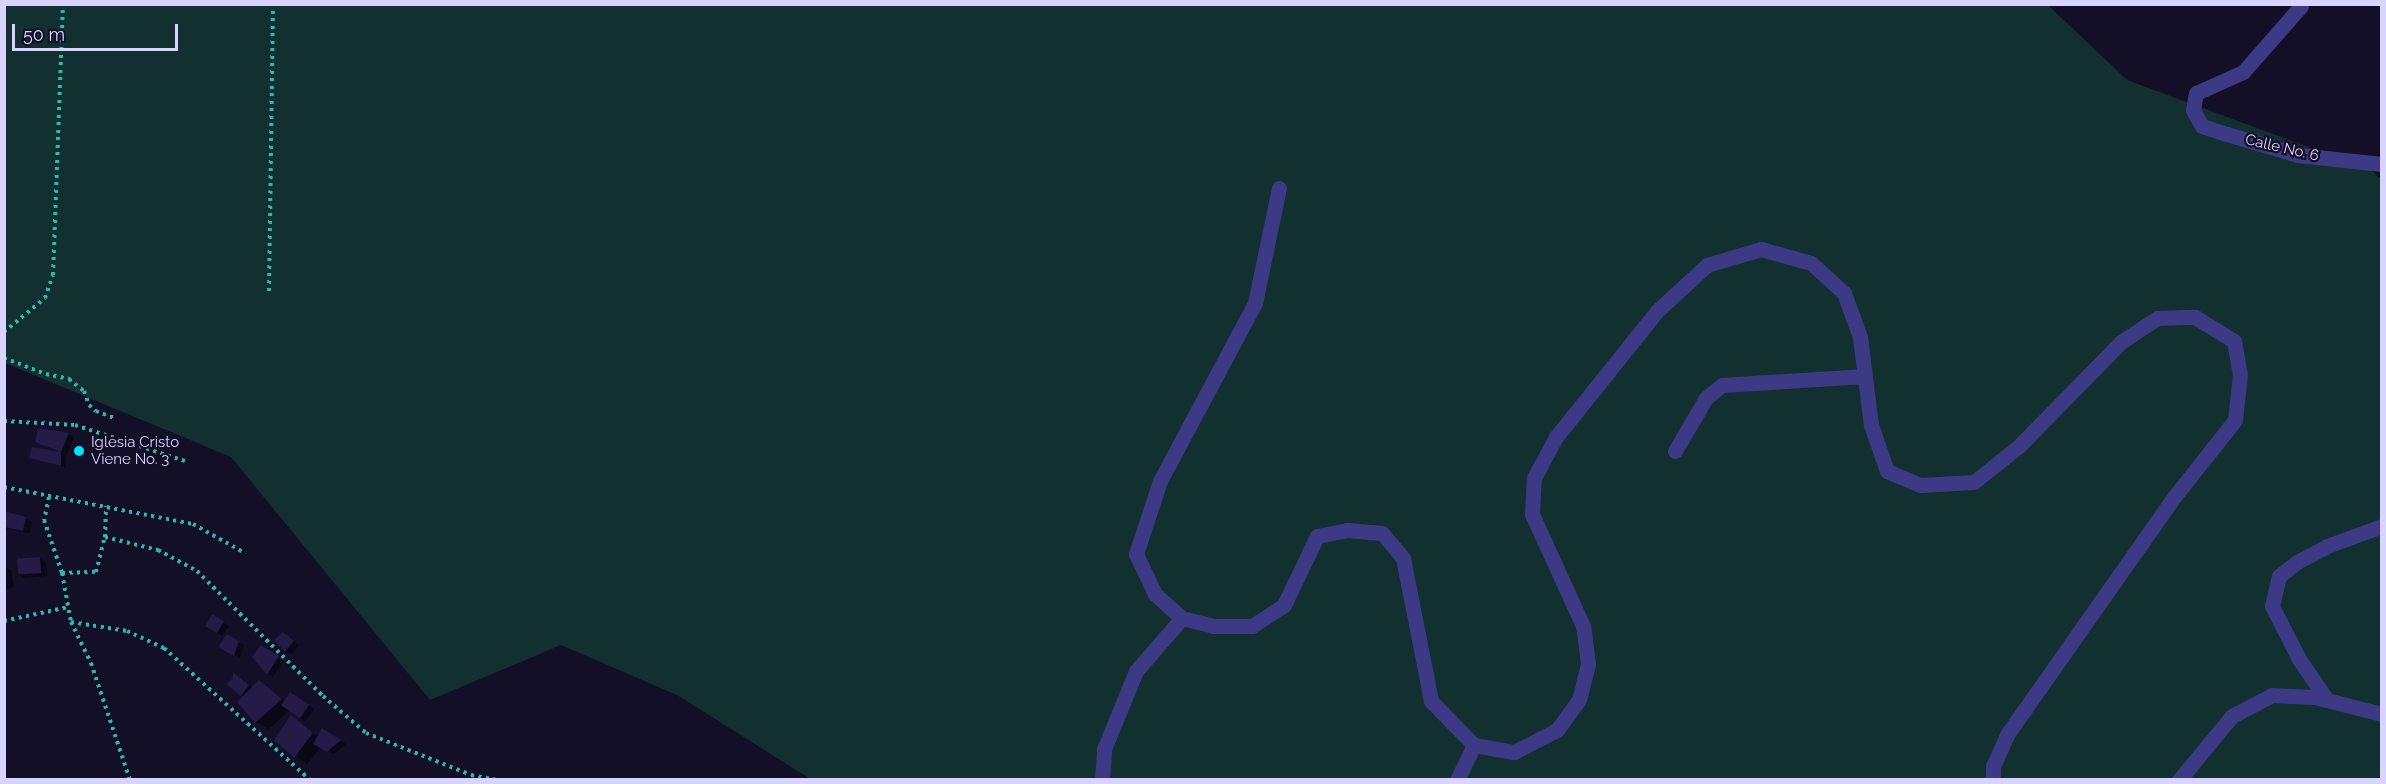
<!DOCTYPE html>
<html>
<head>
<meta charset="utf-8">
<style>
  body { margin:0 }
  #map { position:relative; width:2386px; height:784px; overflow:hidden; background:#130f26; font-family:Raleway,sans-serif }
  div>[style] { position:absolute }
  .green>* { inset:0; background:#12302f }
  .shadow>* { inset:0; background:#0007 }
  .building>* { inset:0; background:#241b47; transform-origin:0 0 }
  .path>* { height:4px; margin-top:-2px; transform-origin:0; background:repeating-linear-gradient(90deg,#2fb8b0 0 3px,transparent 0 7.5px) }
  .minor>* { height:15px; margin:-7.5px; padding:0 7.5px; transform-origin:7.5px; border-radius:7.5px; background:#3d3a85 }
  .dots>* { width:16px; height:16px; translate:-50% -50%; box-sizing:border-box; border:3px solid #130f26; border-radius:50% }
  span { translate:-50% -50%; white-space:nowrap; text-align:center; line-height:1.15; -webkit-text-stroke:4.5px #130f26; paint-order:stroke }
  .street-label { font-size:15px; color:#d9d4ff }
  .poi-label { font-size:15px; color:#d9d4ff }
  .left { translate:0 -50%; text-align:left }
  .frame { position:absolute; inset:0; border:6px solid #d9d4ff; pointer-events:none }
  .scale { position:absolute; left:12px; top:24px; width:166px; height:27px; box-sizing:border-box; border:3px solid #d9d4ff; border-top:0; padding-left:8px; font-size:18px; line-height:21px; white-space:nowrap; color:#d9d4ff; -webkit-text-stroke:4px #130f26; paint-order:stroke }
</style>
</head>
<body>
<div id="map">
  <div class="green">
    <div style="clip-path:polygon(4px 5px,2048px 5px,2127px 80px,2371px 170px,2381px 179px,2381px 779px,812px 780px,677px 695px,561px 645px,430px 700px,231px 457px,5px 363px)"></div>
  </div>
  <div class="shadow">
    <div style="clip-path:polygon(68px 434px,74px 438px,66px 456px,66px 468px,31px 457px,60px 453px)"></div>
    <div style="clip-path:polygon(4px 512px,32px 522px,29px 533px,4px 528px)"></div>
    <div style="clip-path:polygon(40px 558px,46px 562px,47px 576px,24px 578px,18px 574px)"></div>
    <div style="clip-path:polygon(4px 567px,11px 570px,14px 587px,4px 590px)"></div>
    <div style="clip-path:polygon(213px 616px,229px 626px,222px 636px,216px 632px)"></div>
    <div style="clip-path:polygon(227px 636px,244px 645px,240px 658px,220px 646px)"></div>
    <div style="clip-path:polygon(289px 637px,299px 645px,292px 654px,286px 651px)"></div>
    <div style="clip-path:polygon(261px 647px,284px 661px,273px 677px,268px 674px)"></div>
    <div style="clip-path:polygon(239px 677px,253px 688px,259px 682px,286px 701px,297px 697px,314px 709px,305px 722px,290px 710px,269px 729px,256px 722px,245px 697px,228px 684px)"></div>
    <div style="clip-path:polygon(291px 717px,319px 737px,323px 730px,346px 744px,334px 754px,321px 747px,307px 764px,295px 756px)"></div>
  </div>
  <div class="building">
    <div style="clip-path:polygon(38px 428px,69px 433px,61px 452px,61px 466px,29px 458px,32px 447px,61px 452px,35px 442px)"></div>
    <div style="clip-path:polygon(4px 511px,26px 517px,23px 531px,4px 527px)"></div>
    <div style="left:40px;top:557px;width:16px;height:23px;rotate:86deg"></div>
    <div style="left:212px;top:614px;width:14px;height:14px;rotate:30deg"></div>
    <div style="clip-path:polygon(283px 632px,294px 641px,285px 652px,274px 640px)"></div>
    <div style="clip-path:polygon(227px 634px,239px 641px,234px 656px,218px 647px)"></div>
    <div style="clip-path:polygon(261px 645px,279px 656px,267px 675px,252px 657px)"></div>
    <div style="clip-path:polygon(233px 672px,249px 685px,241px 696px,226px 684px,233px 678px)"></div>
    <div style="clip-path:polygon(259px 680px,282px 699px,255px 723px,237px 702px)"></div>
    <div style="left:290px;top:692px;width:23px;height:16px;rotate:34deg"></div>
    <div style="clip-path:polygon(291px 715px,313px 733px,294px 758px,274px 740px)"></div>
    <div style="clip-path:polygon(322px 728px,341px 740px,327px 752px,313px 744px)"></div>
  </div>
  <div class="path">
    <div style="left:269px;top:291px;width:287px;rotate:-89.2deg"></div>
    <div style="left:4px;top:332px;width:53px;rotate:-39.7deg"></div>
    <div style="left:45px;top:298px;width:24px;rotate:-71deg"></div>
    <div style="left:53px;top:275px;width:271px;rotate:-87.9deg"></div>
    <div style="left:4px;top:358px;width:45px;rotate:20.9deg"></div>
    <div style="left:46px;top:374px;width:24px;rotate:12deg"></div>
    <div style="left:69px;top:379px;width:19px;rotate:39deg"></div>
    <div style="left:84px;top:391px;width:15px;rotate:70deg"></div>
    <div style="left:89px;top:405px;width:9px;rotate:41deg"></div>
    <div style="left:96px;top:411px;width:19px;rotate:21deg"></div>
    <div style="left:4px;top:421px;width:71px;rotate:3.2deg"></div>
    <div style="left:75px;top:425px;width:116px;rotate:18.1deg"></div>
    <div style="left:4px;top:487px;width:193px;rotate:11.1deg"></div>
    <div style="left:193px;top:524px;width:60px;rotate:29.1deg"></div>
    <div style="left:49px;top:497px;width:24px;rotate:102deg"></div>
    <div style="left:44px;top:520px;width:56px;rotate:71.2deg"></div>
    <div style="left:62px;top:573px;width:50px;rotate:79.6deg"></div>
    <div style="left:71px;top:622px;width:46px;rotate:64deg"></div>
    <div style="left:91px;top:663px;width:123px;rotate:71.6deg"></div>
    <div style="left:105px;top:537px;width:55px;rotate:13.8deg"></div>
    <div style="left:158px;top:550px;width:44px;rotate:28.3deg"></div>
    <div style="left:197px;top:571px;width:177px;rotate:44.8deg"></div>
    <div style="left:323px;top:696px;width:57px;rotate:40.7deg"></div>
    <div style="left:366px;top:733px;width:113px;rotate:21.8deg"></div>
    <div style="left:471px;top:775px;width:25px;rotate:11deg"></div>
    <div style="left:62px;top:573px;width:34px;rotate:-2deg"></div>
    <div style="left:96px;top:572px;width:36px;rotate:-76deg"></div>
    <div style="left:105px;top:537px;width:31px;rotate:-88deg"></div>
    <div style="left:4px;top:621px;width:66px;rotate:-12.2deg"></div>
    <div style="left:71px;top:622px;width:57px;rotate:9.1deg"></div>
    <div style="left:127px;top:631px;width:41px;rotate:24.7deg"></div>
    <div style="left:164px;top:648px;width:197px;rotate:42.1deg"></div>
  </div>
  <div class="minor">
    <div style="left:2301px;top:6px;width:88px;rotate:131.3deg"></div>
    <div style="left:2243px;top:72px;width:51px;rotate:155.9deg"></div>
    <div style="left:2196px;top:93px;width:17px;rotate:100deg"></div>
    <div style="left:2193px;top:110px;width:18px;rotate:61deg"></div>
    <div style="left:2202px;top:126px;width:26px;rotate:18deg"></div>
    <div style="left:2227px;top:134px;width:74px;rotate:16.5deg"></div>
    <div style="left:2298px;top:155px;width:84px;rotate:6.1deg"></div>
    <div style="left:1279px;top:188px;width:117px;rotate:101.8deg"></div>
    <div style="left:1255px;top:303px;width:202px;rotate:118.1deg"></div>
    <div style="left:1160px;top:481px;width:77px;rotate:108.2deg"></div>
    <div style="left:1136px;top:554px;width:44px;rotate:64.6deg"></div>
    <div style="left:1155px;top:594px;width:36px;rotate:42deg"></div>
    <div style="left:1182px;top:618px;width:32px;rotate:14deg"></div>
    <div style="left:1213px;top:626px;width:39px"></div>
    <div style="left:1252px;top:626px;width:38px;rotate:-33deg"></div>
    <div style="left:1284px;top:605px;width:76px;rotate:-64.4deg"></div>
    <div style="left:1317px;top:536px;width:31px;rotate:-11deg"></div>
    <div style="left:1347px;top:530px;width:35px;rotate:5deg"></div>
    <div style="left:1382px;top:533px;width:33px;rotate:50deg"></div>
    <div style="left:1403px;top:558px;width:146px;rotate:78.9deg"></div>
    <div style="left:1431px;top:701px;width:62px;rotate:45.7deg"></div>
    <div style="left:1474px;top:745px;width:41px;rotate:9.9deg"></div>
    <div style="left:1514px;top:752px;width:48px;rotate:-27.1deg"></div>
    <div style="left:1557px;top:730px;width:37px;rotate:-54deg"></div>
    <div style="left:1579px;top:700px;width:37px;rotate:-76deg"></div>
    <div style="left:1588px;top:664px;width:38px;rotate:-97deg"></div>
    <div style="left:1583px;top:626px;width:123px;rotate:-114.5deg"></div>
    <div style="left:1532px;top:514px;width:36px;rotate:-87deg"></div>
    <div style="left:1534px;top:478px;width:47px;rotate:-61.8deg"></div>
    <div style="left:1556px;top:437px;width:161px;rotate:-51.3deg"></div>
    <div style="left:1657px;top:311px;width:68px;rotate:-42.6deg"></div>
    <div style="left:1707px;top:265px;width:56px;rotate:-16.5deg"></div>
    <div style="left:1761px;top:249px;width:52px;rotate:15.6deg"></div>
    <div style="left:1811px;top:263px;width:45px;rotate:42.3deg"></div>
    <div style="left:1844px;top:293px;width:47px;rotate:70deg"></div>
    <div style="left:1860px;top:337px;width:89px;rotate:82.9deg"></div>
    <div style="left:1871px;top:425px;width:49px;rotate:70.8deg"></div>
    <div style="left:1887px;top:471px;width:36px;rotate:23deg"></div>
    <div style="left:1920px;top:485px;width:54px;rotate:-3.2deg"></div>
    <div style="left:1974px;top:482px;width:58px;rotate:-38.7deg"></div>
    <div style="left:2019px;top:446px;width:146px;rotate:-45.6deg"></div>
    <div style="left:2121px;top:342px;width:43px;rotate:-33.7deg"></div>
    <div style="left:2157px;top:318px;width:38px;rotate:-2deg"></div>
    <div style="left:2195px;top:317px;width:46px;rotate:31.6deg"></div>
    <div style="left:2234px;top:341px;width:34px;rotate:80deg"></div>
    <div style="left:2240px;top:374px;width:46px;rotate:96.2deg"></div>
    <div style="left:2235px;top:420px;width:98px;rotate:128.4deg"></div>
    <div style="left:2174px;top:497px;width:291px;rotate:125.1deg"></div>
    <div style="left:2007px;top:735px;width:34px;rotate:114deg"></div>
    <div style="left:1993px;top:766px;width:14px;rotate:90deg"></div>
    <div style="left:1675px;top:451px;width:61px;rotate:-59.7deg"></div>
    <div style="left:1706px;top:398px;width:21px;rotate:-39deg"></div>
    <div style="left:1722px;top:385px;width:143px;rotate:-3.6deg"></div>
    <div style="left:2327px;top:700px;width:50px;rotate:-124.3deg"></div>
    <div style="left:2299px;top:659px;width:59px;rotate:-117deg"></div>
    <div style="left:2272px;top:606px;width:31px;rotate:-77deg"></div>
    <div style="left:2279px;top:576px;width:23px;rotate:-38deg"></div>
    <div style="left:2297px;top:562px;width:34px;rotate:-28deg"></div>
    <div style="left:2327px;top:546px;width:59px;rotate:-20deg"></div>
    <div style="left:1102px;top:780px;width:31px;rotate:-86deg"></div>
    <div style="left:1104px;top:749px;width:84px;rotate:-67.7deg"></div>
    <div style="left:1136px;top:671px;width:70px;rotate:-49deg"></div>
    <div style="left:1457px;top:780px;width:39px;rotate:-64deg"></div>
    <div style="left:2179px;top:780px;width:83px;rotate:-50.4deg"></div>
    <div style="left:2232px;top:716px;width:45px;rotate:-27.7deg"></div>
    <div style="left:2272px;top:695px;width:43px;rotate:2.7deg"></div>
    <div style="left:2315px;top:697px;width:69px;rotate:14.2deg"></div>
  </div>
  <div class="dots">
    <div style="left:79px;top:451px;background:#00e5ff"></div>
  </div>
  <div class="street-label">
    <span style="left:2282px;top:148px;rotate:13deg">Calle No. 6</span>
  </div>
  <div class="poi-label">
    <span class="left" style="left:91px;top:451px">Iglesia Cristo<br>Viene No. 3</span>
  </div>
  <div class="frame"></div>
  <div class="scale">50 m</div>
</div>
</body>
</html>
